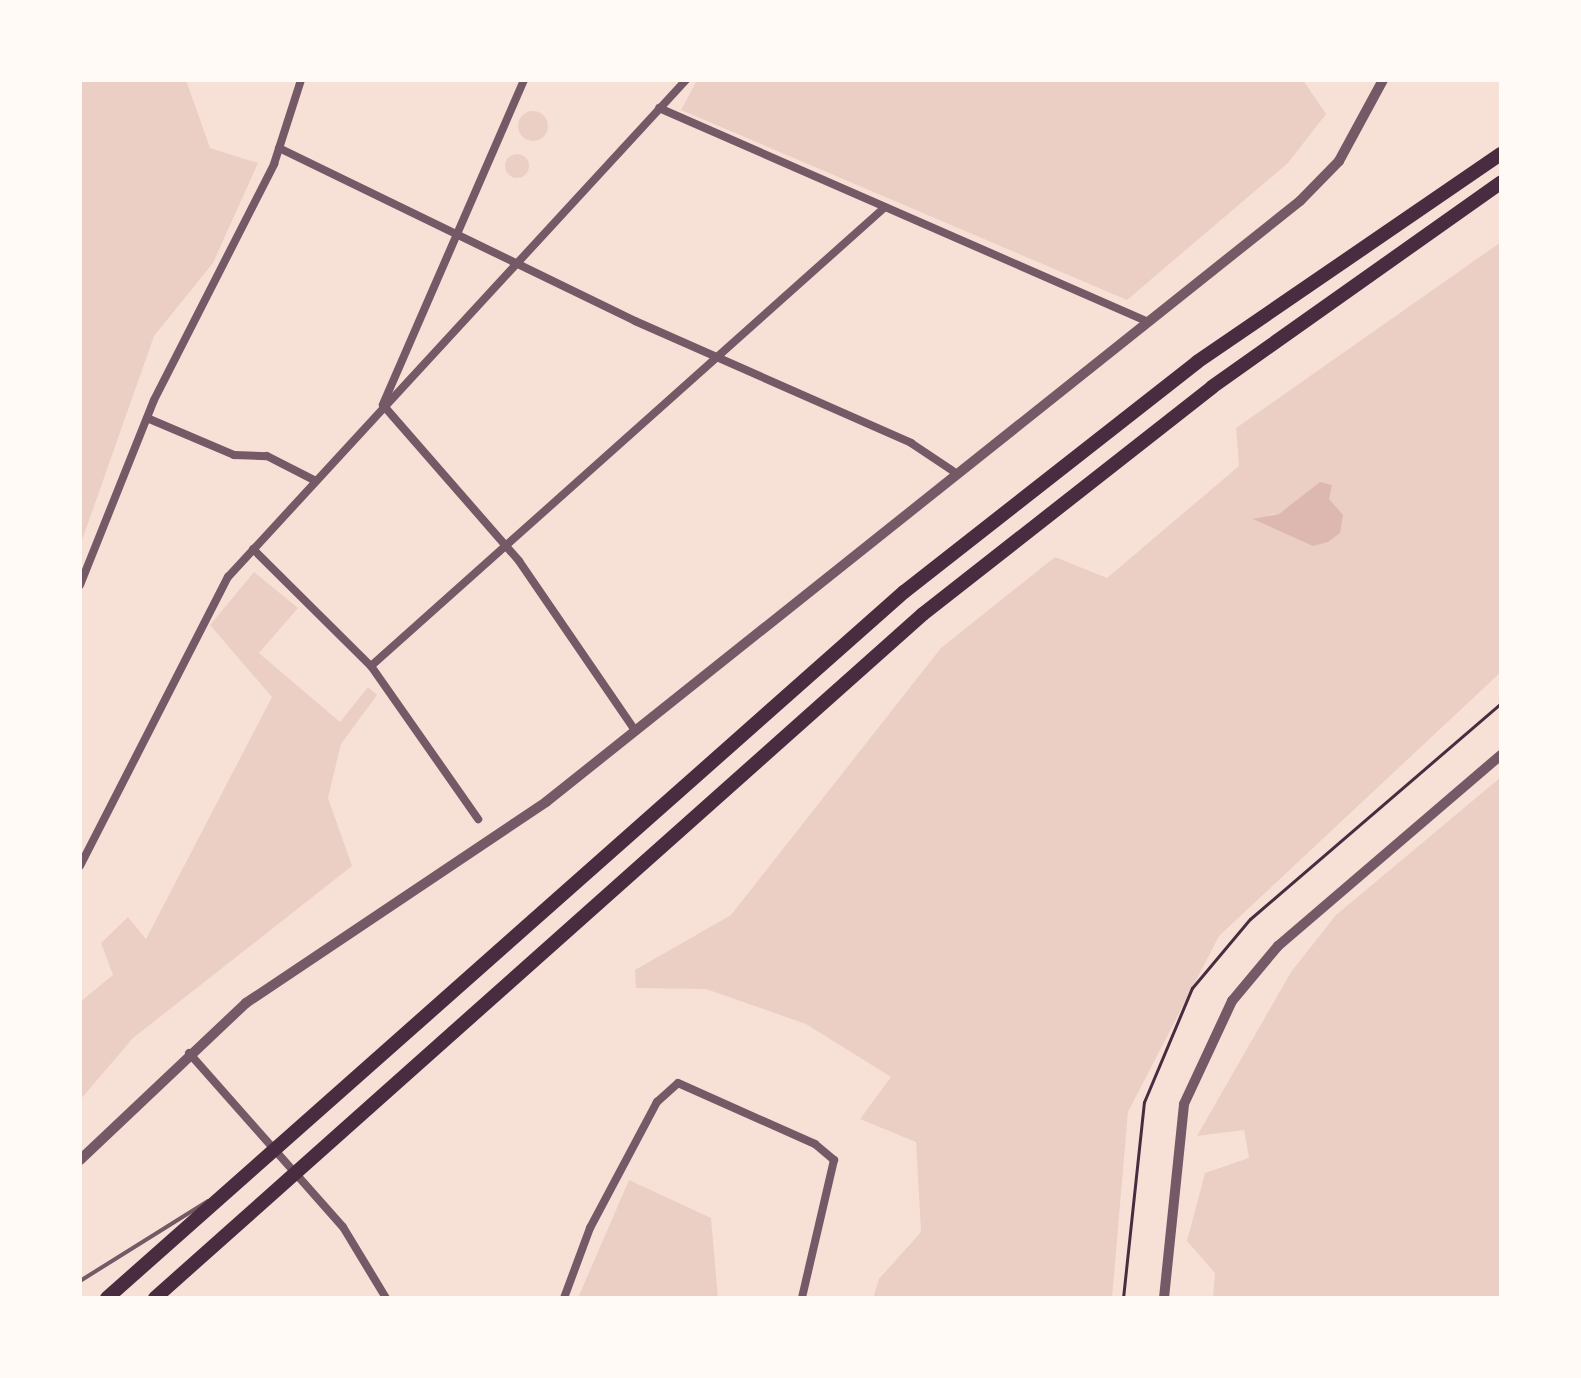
<!DOCTYPE html>
<html>
<head>
<meta charset="utf-8">
<style>
  body { margin:0 }
  #map { position:relative; width:1581px; height:1378px; overflow:hidden; background:#f7e1d7; font-family:Karla,sans-serif }
  div>[style] { position:absolute }
  .green>* { inset:0; background:#ebcfc5 }
  .round { border-radius:50% }
  .water>* { inset:0; background:#dcb8b0 }
  .path>* { height:3px; margin:-1.5px; padding:0 1.5px; transform-origin:1.5px; border-radius:1.5px; background:#4a2c40 }
  .service>* { height:4px; margin:-2px; padding:0 2px; transform-origin:2px; border-radius:2px; background:#755966 }
  .minor>* { height:8px; margin:-4px; padding:0 4px; transform-origin:4px; border-radius:4px; background:#755966 }
  .tertiary>* { height:10px; margin:-5px; padding:0 5px; transform-origin:5px; border-radius:5px; background:#755966 }
  .trunk>* { height:14px; margin:-7px; padding:0 7px; transform-origin:7px; border-radius:7px; background:#4a2c40 }
  span { translate:-50% -50%; white-space:nowrap; text-align:center; line-height:1.15; -webkit-text-stroke:7px #fffaf5; paint-order:stroke }
  .frame { position:absolute; inset:0; border:82px solid #fffaf5; pointer-events:none }
</style>
</head>
<body>
<div id="map">
  <div class="green">
    <div style="clip-path:polygon(80px 80px,186px 80px,210px 148px,258px 163px,213px 263px,154px 336px,80px 546px)"></div>
    <div style="clip-path:polygon(697px 80px,1303px 80px,1326px 114px,1288px 163px,1127px 300px,681px 110px)"></div>
    <div class="round" style="left:518px;top:111px;width:30px;height:30px"></div>
    <div class="round" style="left:505px;top:154px;width:24px;height:24px"></div>
    <div style="clip-path:polygon(evenodd,1501px 242px,1501px 672px,1219px 936px,1128px 1112px,1112px 1298px,873px 1298px,879px 1279px,921px 1232px,916px 1142px,860px 1119px,891px 1077px,806px 1024px,706px 989px,636px 988px,635px 970px,731px 915px,941px 648px,1055px 557px,1107px 578px,1239px 466px,1236px 428px,1501px 242px,1313px 493px,1287px 533px,1268px 515px,1279px 514px,1313px 493px)"></div>
    <div style="clip-path:polygon(254px 572px,298px 608px,259px 653px,340px 722px,368px 687px,377px 695px,341px 744px,328px 798px,352px 866px,133px 1038px,80px 1100px,80px 1002px,113px 975px,101px 943px,128px 917px,146px 939px,272px 697px,210px 625px)"></div>
    <div style="clip-path:polygon(1501px 777px,1501px 1298px,1213px 1298px,1215px 1273px,1187px 1241px,1205px 1173px,1249px 1158px,1244px 1130px,1197px 1136px,1291px 972px,1336px 915px)"></div>
    <div style="clip-path:polygon(629px 1180px,711px 1218px,718px 1298px,578px 1298px)"></div>
  </div>
  <div class="water">
    <div style="clip-path:polygon(1320px 482px,1332px 485px,1329px 499px,1343px 515px,1340px 533px,1328px 542px,1313px 546px,1253px 519px,1279px 514px)"></div>
  </div>
  <div class="path">
    <div style="left:1123px;top:1298px;width:197px;rotate:-83.9deg"></div>
    <div style="left:1144px;top:1102px;width:124px;rotate:-67.2deg"></div>
    <div style="left:1192px;top:988px;width:90px;rotate:-50deg"></div>
    <div style="left:1250px;top:919px;width:331px;rotate:-40.7deg"></div>
  </div>
  <div class="service">
    <div style="left:80px;top:1281px;width:151px;rotate:-32deg"></div>
  </div>
  <div class="minor">
    <div style="left:524px;top:80px;width:354px;rotate:113.5deg"></div>
    <div style="left:383px;top:405px;width:207px;rotate:48.9deg"></div>
    <div style="left:519px;top:561px;width:204px;rotate:55.6deg"></div>
    <div style="left:659px;top:108px;width:532px;rotate:23.62deg"></div>
    <div style="left:279px;top:148px;width:396px;rotate:25.9deg"></div>
    <div style="left:635px;top:321px;width:302px;rotate:23.8deg"></div>
    <div style="left:911px;top:443px;width:50px;rotate:33.7deg"></div>
    <div style="left:147px;top:418px;width:95px;rotate:23deg"></div>
    <div style="left:234px;top:455px;width:33px;rotate:2deg"></div>
    <div style="left:267px;top:456px;width:53px;rotate:27.1deg"></div>
    <div style="left:253px;top:549px;width:166px;rotate:44.8deg"></div>
    <div style="left:371px;top:666px;width:187px;rotate:55deg"></div>
    <div style="left:80px;top:585px;width:199px;rotate:-68.2deg"></div>
    <div style="left:154px;top:400px;width:265px;rotate:-63deg"></div>
    <div style="left:274px;top:164px;width:88px;rotate:-72.2deg"></div>
    <div style="left:371px;top:666px;width:689px;rotate:-41.76deg"></div>
    <div style="left:80px;top:866px;width:325px;rotate:-62.9deg"></div>
    <div style="left:228px;top:577px;width:676px;rotate:-47.34deg"></div>
    <div style="left:189px;top:1053px;width:232px;rotate:48.5deg"></div>
    <div style="left:343px;top:1227px;width:83px;rotate:58.8deg"></div>
    <div style="left:564px;top:1298px;width:75px;rotate:-69.6deg"></div>
    <div style="left:590px;top:1228px;width:143px;rotate:-62deg"></div>
    <div style="left:657px;top:1102px;width:28px;rotate:-42deg"></div>
    <div style="left:678px;top:1083px;width:150px;rotate:24deg"></div>
    <div style="left:815px;top:1144px;width:25px;rotate:40deg"></div>
    <div style="left:834px;top:1160px;width:142px;rotate:103.1deg"></div>
  </div>
  <div class="tertiary">
    <div style="left:80px;top:1160px;width:228px;rotate:-43.4deg"></div>
    <div style="left:246px;top:1003px;width:361px;rotate:-33.8deg"></div>
    <div style="left:546px;top:802px;width:964px;rotate:-38.56deg"></div>
    <div style="left:1300px;top:201px;width:56px;rotate:-45.7deg"></div>
    <div style="left:1339px;top:161px;width:92px;rotate:-61.5deg"></div>
    <div style="left:1164px;top:1298px;width:195px;rotate:-84.1deg"></div>
    <div style="left:1184px;top:1104px;width:114px;rotate:-65deg"></div>
    <div style="left:1232px;top:1001px;width:72px;rotate:-50.1deg"></div>
    <div style="left:1278px;top:946px;width:294px;rotate:-40.6deg"></div>
  </div>
  <div class="trunk">
    <div style="left:107px;top:1298px;width:1065px;rotate:-41.54deg"></div>
    <div style="left:904px;top:592px;width:372px;rotate:-38.1deg"></div>
    <div style="left:1197px;top:362px;width:368px;rotate:-34.4deg"></div>
    <div style="left:155px;top:1298px;width:1028px;rotate:-41.69deg"></div>
    <div style="left:923px;top:614px;width:367px;rotate:-38.1deg"></div>
    <div style="left:1212px;top:387px;width:354px;rotate:-35.3deg"></div>
  </div>
  <div class="frame"></div>
</div>
</body>
</html>
